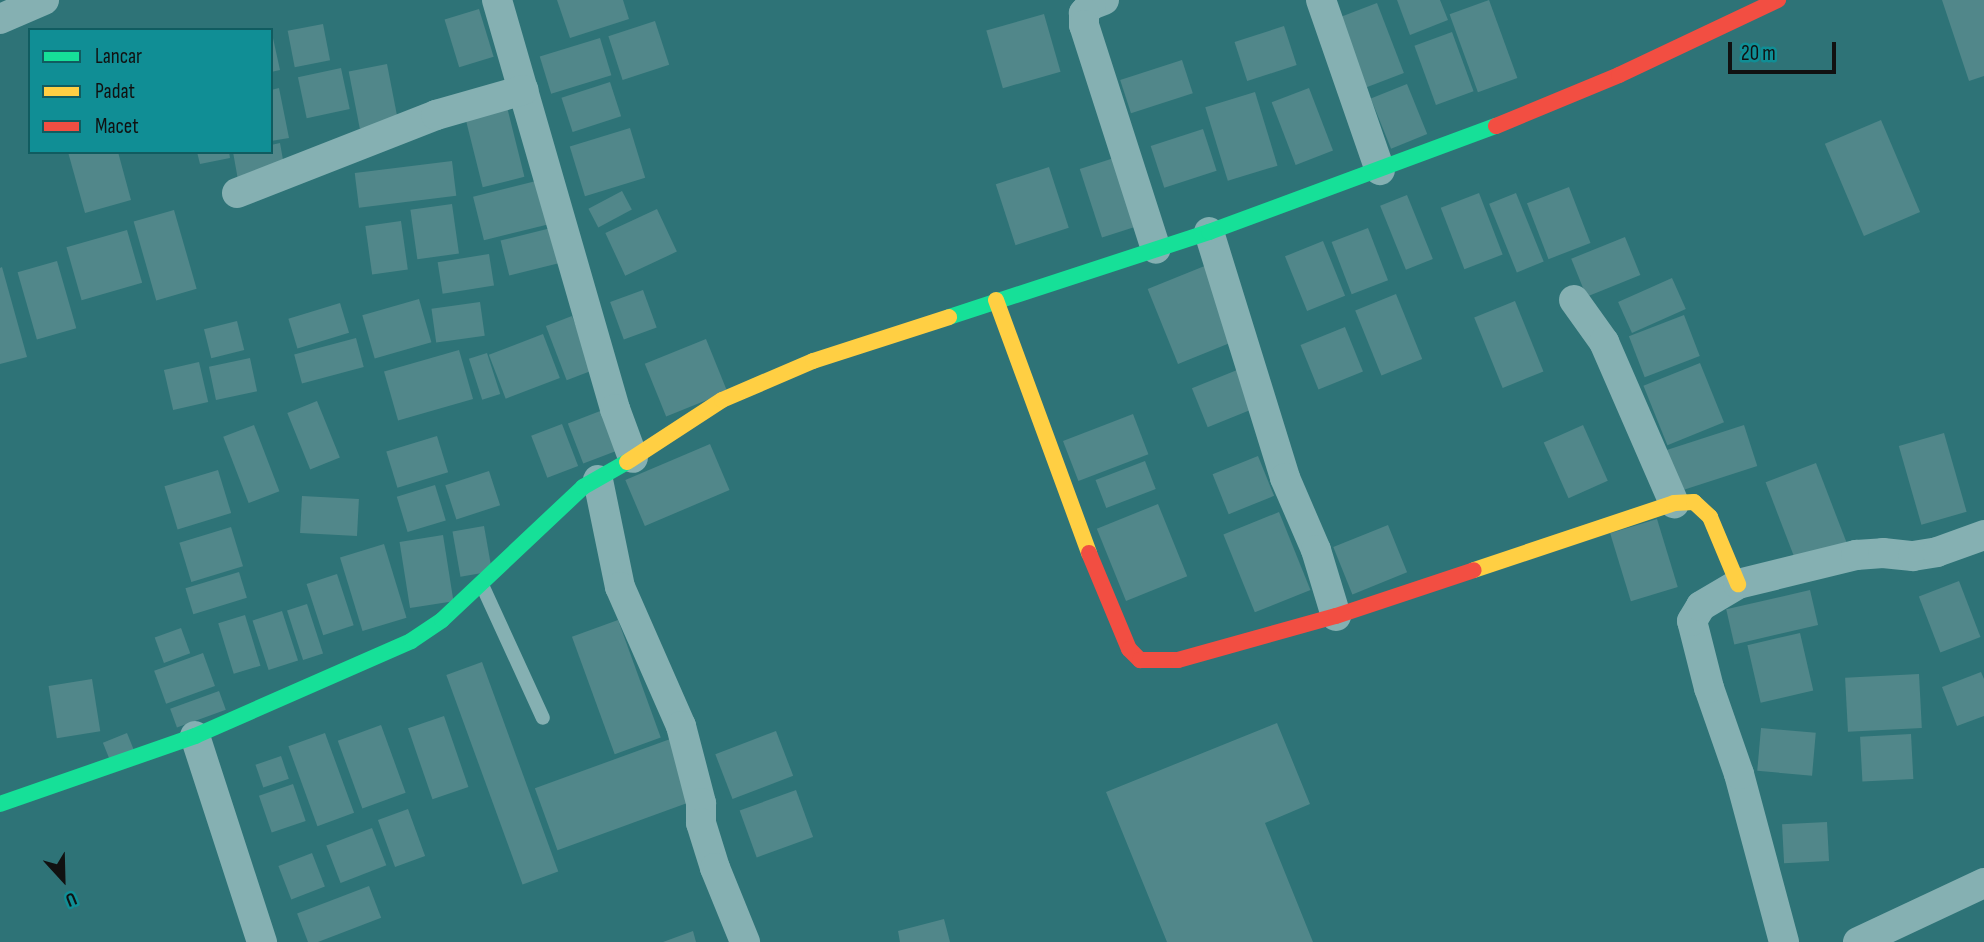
<!DOCTYPE html>
<html>
<head>
<meta charset="utf-8">
<style>
  body { margin:0 }
  #map { position:relative; width:1984px; height:942px; overflow:hidden; background:#2e7377; font-family:"Sofia Sans Condensed",sans-serif }
  div>[style] { position:absolute }
  .building>* { inset:0; background:#51878a; transform-origin:0 0 }
  .lane>* { height:14px; margin:-7px; padding:0 7px; transform-origin:7px; border-radius:7px; background:#85b0b2 }
  .street>* { height:30px; margin:-15px; padding:0 15px; transform-origin:15px; border-radius:15px; background:#85b0b2 }
  .fast>* { height:16px; margin:-8px; padding:0 8px; transform-origin:8px; border-radius:8px; background:#16e098 }
  .slow>* { height:16px; margin:-8px; padding:0 8px; transform-origin:8px; border-radius:8px; background:#ffcf43 }
  .jam>* { height:16px; margin:-8px; padding:0 8px; transform-origin:8px; border-radius:8px; background:#f24e42 }
  span { translate:-50% -50%; white-space:nowrap; text-align:center; line-height:1.15; -webkit-text-stroke:5px #108e95; paint-order:stroke }
  .legend { position:absolute; left:28px; top:28px; width:245px; height:126px; box-sizing:border-box; background:#108e95; border:2px solid #105c60; margin:0; padding:9px 12px; list-style:none; font-size:21px; color:#111 }
  .legend li { display:flex; align-items:center; gap:14px; height:35px }
  .legend b { width:35px; border:2px solid #105c60 }
  .north { position:absolute; left:28px; top:844px; width:70px; height:70px; -webkit-text-stroke:5px #108e95; paint-order:stroke; rotate:158deg; font-size:19px; font-weight:700; line-height:28px; text-align:center; color:#111 }
  .north::after { content:''; display:block; margin:auto; width:24px; height:32px; background:#111; clip-path:polygon(50% 0,100% 100%,50% 72%,0 100%) }
  .scale { position:absolute; left:1728px; top:42px; width:108px; height:32px; box-sizing:border-box; border:4px solid #111; border-top:0; padding-left:9px; font-size:21px; line-height:24px; white-space:nowrap; color:#111; -webkit-text-stroke:5px #108e95; paint-order:stroke }
</style>
</head>
<body>
<div id="map">
  <div class="building">
    <div style="clip-path:polygon(557px 0,623px 0,629px 19px,570px 38px)"></div>
    <div style="clip-path:polygon(1397px 0,1440px 0,1448px 20px,1410px 35px)"></div>
    <div style="left:1489px;top:0;width:83px;height:42px;rotate:70deg"></div>
    <div style="clip-path:polygon(1942px 0,1984px 0,1984px 76px,1969px 81px)"></div>
    <div style="left:1377px;top:3px;width:75px;height:42px;rotate:69deg"></div>
    <div style="left:479px;top:9px;width:50px;height:36px;rotate:73deg"></div>
    <div style="left:1044px;top:14px;width:60px;height:60px;rotate:74deg"></div>
    <div style="left:655px;top:21px;width:46px;height:49px;rotate:72deg"></div>
    <div style="left:323px;top:24px;width:37px;height:36px;rotate:79deg"></div>
    <div style="left:1284px;top:26px;width:41px;height:52px;rotate:72deg"></div>
    <div style="clip-path:polygon(271px 29px,280px 70px,271px 72px)"></div>
    <div style="left:1452px;top:32px;width:63px;height:40px;rotate:70deg"></div>
    <div style="left:600px;top:38px;width:39px;height:63px;rotate:73deg"></div>
    <div style="left:1182px;top:60px;width:35px;height:65px;rotate:72deg"></div>
    <div style="left:387px;top:64px;width:58px;height:39px;rotate:79deg"></div>
    <div style="left:341px;top:68px;width:42px;height:44px;rotate:78deg"></div>
    <div style="left:610px;top:82px;width:36px;height:51px;rotate:72deg"></div>
    <div style="left:1407px;top:84px;width:54px;height:39px;rotate:68deg"></div>
    <div style="clip-path:polygon(279px 88px,289px 138px,271px 141px,271px 90px)"></div>
    <div style="left:1309px;top:88px;width:67px;height:40px;rotate:69deg"></div>
    <div style="left:1255px;top:92px;width:77px;height:52px;rotate:73deg"></div>
    <div style="left:507px;top:107px;width:72px;height:43px;rotate:76deg"></div>
    <div style="left:1881px;top:120px;width:100px;height:61px;rotate:67deg"></div>
    <div style="left:630px;top:128px;width:52px;height:63px;rotate:73deg"></div>
    <div style="left:1203px;top:129px;width:44px;height:55px;rotate:72deg"></div>
    <div style="clip-path:polygon(280px 143px,285px 171px,238px 180px,233px 152px,271px 152px,271px 145px)"></div>
    <div style="clip-path:polygon(68px 152px,118px 152px,131px 200px,85px 213px)"></div>
    <div style="clip-path:polygon(197px 152px,229px 152px,230px 158px,200px 164px)"></div>
    <div style="left:1114px;top:158px;width:72px;height:36px;rotate:72deg"></div>
    <div style="left:452px;top:161px;width:35px;height:98px;rotate:83deg"></div>
    <div style="left:1049px;top:167px;width:64px;height:56px;rotate:72deg"></div>
    <div style="left:540px;top:180px;width:45px;height:69px;rotate:76deg"></div>
    <div style="left:1569px;top:187px;width:60px;height:45px;rotate:69deg"></div>
    <div style="left:622px;top:191px;width:21px;height:38px;rotate:62deg"></div>
    <div style="left:1479px;top:193px;width:66px;height:41px;rotate:69deg"></div>
    <div style="left:1516px;top:193px;width:74px;height:29px;rotate:68deg"></div>
    <div style="left:1407px;top:195px;width:69px;height:29px;rotate:68deg"></div>
    <div style="left:452px;top:204px;width:50px;height:42px;rotate:82deg"></div>
    <div style="left:657px;top:209px;width:47px;height:57px;rotate:65deg"></div>
    <div style="left:174px;top:210px;width:82px;height:42px;rotate:74deg"></div>
    <div style="left:401px;top:221px;width:49px;height:36px;rotate:82deg"></div>
    <div style="left:551px;top:228px;width:36px;height:52px;rotate:76deg"></div>
    <div style="left:1368px;top:228px;width:56px;height:39px;rotate:69deg"></div>
    <div style="left:127px;top:230px;width:55px;height:63px;rotate:74deg"></div>
    <div style="left:1625px;top:237px;width:41px;height:58px;rotate:68deg"></div>
    <div style="left:1323px;top:241px;width:59px;height:41px;rotate:68deg"></div>
    <div style="left:489px;top:254px;width:32px;height:52px;rotate:81deg"></div>
    <div style="left:57px;top:261px;width:70px;height:41px;rotate:74deg"></div>
    <div style="left:1207px;top:265px;width:81px;height:64px;rotate:68deg"></div>
    <div style="clip-path:polygon(2px 267px,27px 357px,0 364px,0 268px)"></div>
    <div style="left:1672px;top:278px;width:34px;height:59px;rotate:66deg"></div>
    <div style="left:643px;top:290px;width:40px;height:35px;rotate:70deg"></div>
    <div style="left:1396px;top:294px;width:70px;height:44px;rotate:68deg"></div>
    <div style="left:419px;top:299px;width:45px;height:59px;rotate:74deg"></div>
    <div style="left:1515px;top:301px;width:76px;height:44px;rotate:68deg"></div>
    <div style="left:480px;top:302px;width:34px;height:49px;rotate:82deg"></div>
    <div style="left:340px;top:303px;width:31px;height:54px;rotate:73deg"></div>
    <div style="left:1684px;top:315px;width:44px;height:59px;rotate:69deg"></div>
    <div style="left:572px;top:316px;width:58px;height:28px;rotate:69deg"></div>
    <div style="left:237px;top:321px;width:30px;height:34px;rotate:76deg"></div>
    <div style="left:1345px;top:327px;width:48px;height:48px;rotate:68deg"></div>
    <div style="left:543px;top:334px;width:47px;height:58px;rotate:69deg"></div>
    <div style="left:356px;top:338px;width:30px;height:64px;rotate:75deg"></div>
    <div style="left:706px;top:339px;width:57px;height:66px;rotate:68deg"></div>
    <div style="left:459px;top:350px;width:51px;height:78px;rotate:74deg"></div>
    <div style="left:487px;top:353px;width:43px;height:19px;rotate:72deg"></div>
    <div style="left:250px;top:358px;width:34px;height:42px;rotate:78deg"></div>
    <div style="left:199px;top:362px;width:41px;height:36px;rotate:77deg"></div>
    <div style="left:1700px;top:363px;width:64px;height:61px;rotate:68deg"></div>
    <div style="left:1242px;top:368px;width:42px;height:54px;rotate:68deg"></div>
    <div style="left:317px;top:401px;width:61px;height:32px;rotate:68deg"></div>
    <div style="left:608px;top:408px;width:43px;height:43px;rotate:69deg"></div>
    <div style="left:1133px;top:414px;width:43px;height:75px;rotate:69deg"></div>
    <div style="left:562px;top:424px;width:45px;height:33px;rotate:69deg"></div>
    <div style="left:254px;top:425px;width:71px;height:33px;rotate:69deg"></div>
    <div style="left:1583px;top:425px;width:61px;height:43px;rotate:66deg"></div>
    <div style="left:1744px;top:425px;width:43px;height:82px;rotate:72deg"></div>
    <div style="left:1944px;top:433px;width:82px;height:47px;rotate:74deg"></div>
    <div style="left:437px;top:436px;width:38px;height:53px;rotate:73deg"></div>
    <div style="left:710px;top:444px;width:50px;height:92px;rotate:67deg"></div>
    <div style="left:1258px;top:456px;width:43px;height:49px;rotate:68deg"></div>
    <div style="left:1145px;top:461px;width:30px;height:53px;rotate:69deg"></div>
    <div style="left:1816px;top:463px;width:85px;height:54px;rotate:69deg"></div>
    <div style="left:218px;top:470px;width:45px;height:56px;rotate:73deg"></div>
    <div style="left:489px;top:471px;width:36px;height:46px;rotate:72deg"></div>
    <div style="left:435px;top:485px;width:37px;height:40px;rotate:73deg"></div>
    <div style="left:302px;top:496px;width:57px;height:37px;rotate:3deg"></div>
    <div style="left:1158px;top:504px;width:78px;height:66px;rotate:68deg"></div>
    <div style="left:1279px;top:512px;width:84px;height:60px;rotate:68deg"></div>
    <div style="left:1657px;top:519px;width:71px;height:49px;rotate:73deg"></div>
    <div style="left:1388px;top:525px;width:51px;height:59px;rotate:68deg"></div>
    <div style="left:484px;top:526px;width:46px;height:32px;rotate:80deg"></div>
    <div style="left:231px;top:527px;width:41px;height:54px;rotate:73deg"></div>
    <div style="left:443px;top:535px;width:67px;height:44px;rotate:81deg"></div>
    <div style="left:384px;top:544px;width:77px;height:46px;rotate:73deg"></div>
    <div style="left:239px;top:572px;width:27px;height:56px;rotate:73deg"></div>
    <div style="left:337px;top:574px;width:54px;height:32px;rotate:72deg"></div>
    <div style="left:1959px;top:581px;width:60px;height:43px;rotate:69deg"></div>
    <div style="left:1810px;top:590px;width:36px;height:86px;rotate:77deg"></div>
    <div style="left:307px;top:604px;width:52px;height:21px;rotate:72deg"></div>
    <div style="left:282px;top:611px;width:52px;height:31px;rotate:72deg"></div>
    <div style="left:245px;top:615px;width:53px;height:28px;rotate:73deg"></div>
    <div style="left:618px;top:620px;width:125px;height:49px;rotate:70deg"></div>
    <div style="left:181px;top:628px;width:27px;height:28px;rotate:70deg"></div>
    <div style="left:1800px;top:633px;width:59px;height:54px;rotate:77deg"></div>
    <div style="left:203px;top:653px;width:35px;height:52px;rotate:70deg"></div>
    <div style="left:482px;top:662px;width:223px;height:38px;rotate:70deg"></div>
    <div style="clip-path:polygon(1981px 672px,1984px 679px,1984px 716px,1957px 726px,1942px 687px)"></div>
    <div style="left:1919px;top:674px;width:54px;height:74px;rotate:87deg"></div>
    <div style="left:92px;top:679px;width:53px;height:44px;rotate:81deg"></div>
    <div style="left:219px;top:691px;width:20px;height:52px;rotate:70deg"></div>
    <div style="left:444px;top:716px;width:75px;height:38px;rotate:71deg"></div>
    <div style="clip-path:polygon(1277px 723px,1310px 804px,1265px 823px,1313px 942px,1167px 942px,1106px 792px)"></div>
    <div style="left:381px;top:725px;width:72px;height:46px;rotate:70deg"></div>
    <div style="left:1761px;top:728px;width:55px;height:43px;rotate:5deg"></div>
    <div style="left:776px;top:731px;width:48px;height:65px;rotate:69deg"></div>
    <div style="left:127px;top:733px;width:18px;height:26px;rotate:68deg"></div>
    <div style="left:325px;top:733px;width:85px;height:39px;rotate:70deg"></div>
    <div style="left:1911px;top:734px;width:45px;height:51px;rotate:87deg"></div>
    <div style="left:673px;top:738px;width:66px;height:147px;rotate:70deg"></div>
    <div style="left:281px;top:756px;width:24px;height:27px;rotate:71deg"></div>
    <div style="left:293px;top:784px;width:39px;height:36px;rotate:71deg"></div>
    <div style="left:796px;top:790px;width:50px;height:60px;rotate:70deg"></div>
    <div style="left:408px;top:809px;width:50px;height:32px;rotate:70deg"></div>
    <div style="left:1827px;top:822px;width:39px;height:45px;rotate:87deg"></div>
    <div style="left:372px;top:828px;width:40px;height:49px;rotate:69deg"></div>
    <div style="left:312px;top:853px;width:36px;height:36px;rotate:69deg"></div>
    <div style="left:369px;top:886px;width:34px;height:77px;rotate:69deg"></div>
    <div style="clip-path:polygon(944px 919px,950px 942px,900px 942px,898px 931px)"></div>
    <div style="clip-path:polygon(693px 931px,696px 942px,663px 942px)"></div>
  </div>
  <div class="lane">
    <div style="left:482px;top:585px;width:146px;rotate:65.4deg"></div>
  </div>
  <div class="street">
    <div style="left:497px;top:0;width:426px;rotate:73.9deg"></div>
    <div style="left:615px;top:409px;width:52px;rotate:69.8deg"></div>
    <div style="left:1104px;top:0;width:14px;rotate:159deg"></div>
    <div style="left:1091px;top:5px;width:11px;rotate:131deg"></div>
    <div style="left:1084px;top:13px;width:12px;rotate:90deg"></div>
    <div style="left:1084px;top:25px;width:235px;rotate:72.2deg"></div>
    <div style="left:1321px;top:0;width:180px;rotate:70.9deg"></div>
    <div style="left:0;top:19px;width:48px;rotate:-23.4deg"></div>
    <div style="left:237px;top:193px;width:214px;rotate:-21.4deg"></div>
    <div style="left:436px;top:115px;width:91px;rotate:-16deg"></div>
    <div style="left:1209px;top:232px;width:257px;rotate:72.8deg"></div>
    <div style="left:1285px;top:478px;width:78px;rotate:66.7deg"></div>
    <div style="left:1316px;top:550px;width:69px;rotate:73.1deg"></div>
    <div style="left:1574px;top:300px;width:52px;rotate:54.5deg"></div>
    <div style="left:1604px;top:342px;width:176px;rotate:66.5deg"></div>
    <div style="left:598px;top:480px;width:109px;rotate:78.4deg"></div>
    <div style="left:620px;top:587px;width:152px;rotate:66.3deg"></div>
    <div style="left:681px;top:726px;width:80px;rotate:75.4deg"></div>
    <div style="left:701px;top:803px;width:20px;rotate:90deg"></div>
    <div style="left:701px;top:823px;width:47px;rotate:72.7deg"></div>
    <div style="left:715px;top:868px;width:80px;rotate:67.9deg"></div>
    <div style="left:195px;top:736px;width:217px;rotate:72deg"></div>
    <div style="left:1784px;top:942px;width:174px;rotate:-105deg"></div>
    <div style="left:1739px;top:774px;width:91px;rotate:-109.2deg"></div>
    <div style="left:1709px;top:688px;width:69px;rotate:-104.2deg"></div>
    <div style="left:1692px;top:621px;width:17px;rotate:-59deg"></div>
    <div style="left:1701px;top:606px;width:43px;rotate:-30.7deg"></div>
    <div style="left:1738px;top:584px;width:122px;rotate:-13.8deg"></div>
    <div style="left:1856px;top:555px;width:27px;rotate:-4deg"></div>
    <div style="left:1883px;top:553px;width:30px;rotate:6deg"></div>
    <div style="left:1913px;top:556px;width:24px;rotate:-9deg"></div>
    <div style="left:1937px;top:552px;width:50px;rotate:-19.9deg"></div>
    <div style="left:1858px;top:942px;width:139px;rotate:-25.1deg"></div>
  </div>
  <div class="fast">
    <div style="left:949px;top:317px;width:274px;rotate:-18.1deg"></div>
    <div style="left:1209px;top:232px;width:306px;rotate:-20.3deg"></div>
    <div style="left:0;top:804px;width:207px;rotate:-19.2deg"></div>
    <div style="left:195px;top:736px;width:236px;rotate:-23.7deg"></div>
    <div style="left:411px;top:641px;width:37px;rotate:-34deg"></div>
    <div style="left:442px;top:620px;width:194px;rotate:-43.3deg"></div>
    <div style="left:583px;top:487px;width:51px;rotate:-29.6deg"></div>
  </div>
  <div class="slow">
    <div style="left:996px;top:300px;width:270px;rotate:69.8deg"></div>
    <div style="left:627px;top:462px;width:113px;rotate:-33.1deg"></div>
    <div style="left:722px;top:400px;width:99px;rotate:-23.2deg"></div>
    <div style="left:813px;top:361px;width:143px;rotate:-17.9deg"></div>
    <div style="left:1474px;top:570px;width:211px;rotate:-18.5deg"></div>
    <div style="left:1674px;top:503px;width:20px;rotate:-3deg"></div>
    <div style="left:1694px;top:502px;width:22px;rotate:43deg"></div>
    <div style="left:1710px;top:517px;width:73px;rotate:67.3deg"></div>
  </div>
  <div class="jam">
    <div style="left:1496px;top:126px;width:133px;rotate:-22.5deg"></div>
    <div style="left:1619px;top:75px;width:176px;rotate:-25.3deg"></div>
    <div style="left:1089px;top:553px;width:104px;rotate:67.4deg"></div>
    <div style="left:1129px;top:649px;width:16px;rotate:45deg"></div>
    <div style="left:1140px;top:660px;width:38px"></div>
    <div style="left:1178px;top:660px;width:164px;rotate:-15.6deg"></div>
    <div style="left:1336px;top:616px;width:145px;rotate:-18.4deg"></div>
  </div>
  <ul class="legend">
  <li><b style="height:9px;background:#16e098"></b>Lancar</li>
  <li><b style="height:9px;background:#ffcf43"></b>Padat</li>
  <li><b style="height:9px;background:#f24e42"></b>Macet</li>
  </ul>
  <div class="north">U</div>
  <div class="scale">20 m</div>
</div>
</body>
</html>
